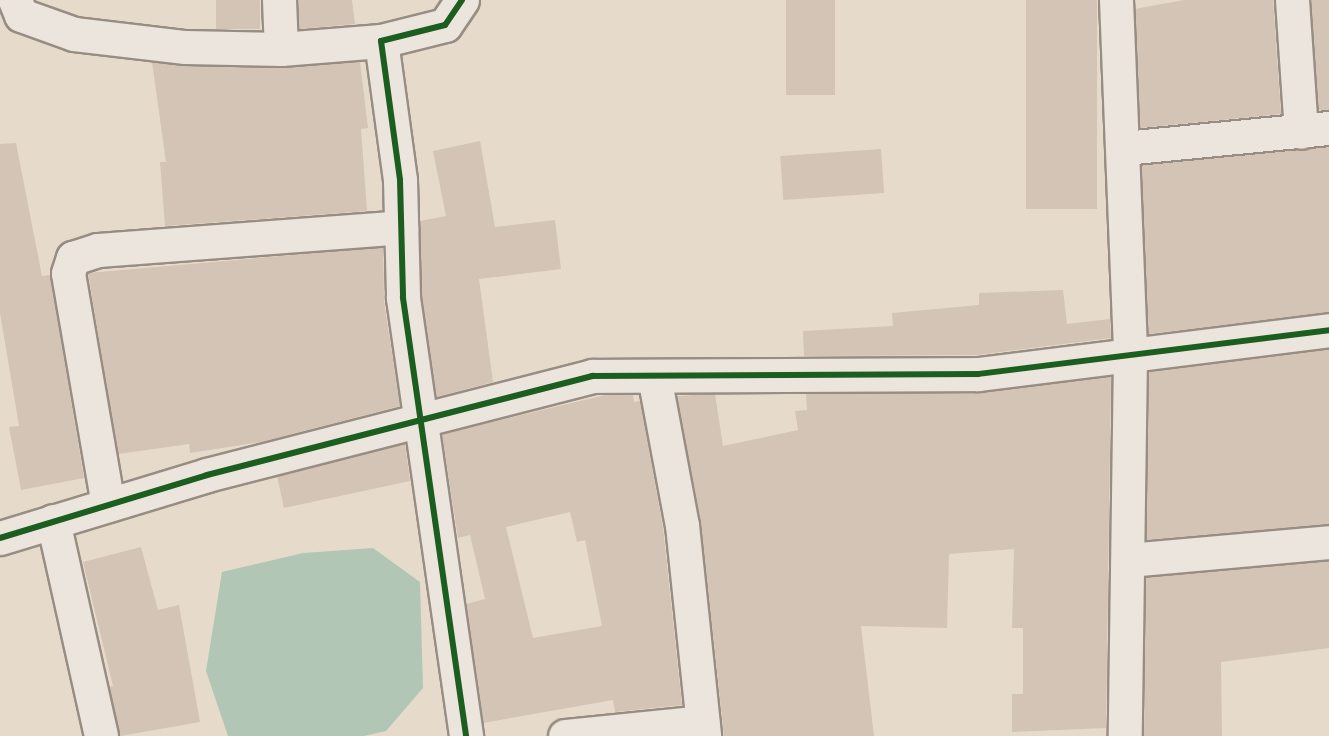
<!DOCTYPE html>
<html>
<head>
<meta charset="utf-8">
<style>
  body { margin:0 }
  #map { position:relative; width:1329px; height:736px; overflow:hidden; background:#e6dbcb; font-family:"IM FELL French Canon",serif }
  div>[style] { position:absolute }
  .water>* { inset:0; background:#b2c6b5 }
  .building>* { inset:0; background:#d3c4b5; transform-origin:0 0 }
  .roads { filter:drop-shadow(2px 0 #988d82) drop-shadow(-2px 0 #988d82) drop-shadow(0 2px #988d82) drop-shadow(0 -2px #988d82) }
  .minor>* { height:33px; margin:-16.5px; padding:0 16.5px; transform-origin:16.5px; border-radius:16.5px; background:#ebe5dd }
  .cycleway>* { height:6px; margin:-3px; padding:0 3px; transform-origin:3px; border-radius:3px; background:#1b5e20 }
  span { translate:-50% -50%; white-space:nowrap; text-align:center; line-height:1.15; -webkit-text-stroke:5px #f7ead5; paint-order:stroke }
</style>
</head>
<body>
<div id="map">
  <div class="water">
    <div style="clip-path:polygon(373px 548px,420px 582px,423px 688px,386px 731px,364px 736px,228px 736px,206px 671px,222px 572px,303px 553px)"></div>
  </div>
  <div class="building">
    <div style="left:216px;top:0;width:44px;height:29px"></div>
    <div style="clip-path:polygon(298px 0,352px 0,355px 24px,299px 29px)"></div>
    <div style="left:786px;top:0;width:49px;height:95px"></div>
    <div style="left:1026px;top:0;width:71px;height:209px"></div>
    <div style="clip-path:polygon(1184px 0,1273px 0,1281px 114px,1140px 128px,1135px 9px)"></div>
    <div style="clip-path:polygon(1311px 0,1329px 0,1329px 110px,1318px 110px)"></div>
    <div style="clip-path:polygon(152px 62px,281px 68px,360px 62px,368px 128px,361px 129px,367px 211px,165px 226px,160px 162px,166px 162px)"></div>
    <div style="clip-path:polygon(480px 141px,495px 227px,555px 220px,561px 269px,479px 279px,493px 382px,436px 397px,422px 296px,420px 221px,446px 216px,433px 151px)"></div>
    <div style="clip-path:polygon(16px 143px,42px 276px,50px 275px,84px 478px,21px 490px,9px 427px,19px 426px,0 313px,0 144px)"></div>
    <div style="clip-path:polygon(1329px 147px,1329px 312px,1148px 334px,1141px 165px)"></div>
    <div style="left:881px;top:149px;width:44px;height:101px;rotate:86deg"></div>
    <div style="clip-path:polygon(383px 247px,384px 301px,400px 406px,261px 442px,190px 453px,189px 444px,118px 454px,88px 273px)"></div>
    <div style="clip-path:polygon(1063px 290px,1067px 324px,1110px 319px,1111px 338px,977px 355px,804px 356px,803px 331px,893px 326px,892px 313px,979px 305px,979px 293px)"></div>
    <div style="clip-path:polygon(1329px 349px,1329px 524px,1146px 540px,1149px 372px)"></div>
    <div style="clip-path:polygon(1111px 376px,1106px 728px,1012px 732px,1012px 694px,1023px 694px,1023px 628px,1012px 628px,1014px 549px,949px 554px,947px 628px,861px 626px,874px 736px,724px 736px,701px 523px,677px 396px,715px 394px,723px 446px,798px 430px,795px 411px,807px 410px,806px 394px,978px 393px)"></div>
    <div style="clip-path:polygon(evenodd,605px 395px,633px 395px,634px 402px,640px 401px,663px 528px,682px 705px,615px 712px,613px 700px,483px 723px,466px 604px,485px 599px,470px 535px,458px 538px,442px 434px,605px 395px,570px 512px,577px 542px,585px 540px,602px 626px,533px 638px,506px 527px,570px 512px)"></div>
    <div style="clip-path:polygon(405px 443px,410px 481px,284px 508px,277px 476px)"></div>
    <div style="clip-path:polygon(141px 547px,158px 610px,179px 605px,200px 722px,120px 736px,109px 687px,113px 686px,83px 562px)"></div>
    <div style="clip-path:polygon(1329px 561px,1329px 648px,1221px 662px,1222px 736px,1144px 736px,1146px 577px)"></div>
  </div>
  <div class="roads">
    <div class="minor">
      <div style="left:15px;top:0;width:16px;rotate:68deg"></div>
      <div style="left:21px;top:15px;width:56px;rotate:19.7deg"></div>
      <div style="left:74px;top:34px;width:112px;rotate:6.7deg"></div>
      <div style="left:185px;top:47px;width:96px;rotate:1.2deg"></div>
      <div style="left:281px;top:49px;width:100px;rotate:-4.6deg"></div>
      <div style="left:279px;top:0;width:49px;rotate:87.7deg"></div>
      <div style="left:462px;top:0;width:30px;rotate:124deg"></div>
      <div style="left:445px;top:25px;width:66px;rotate:166deg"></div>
      <div style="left:381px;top:41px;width:140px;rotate:82.2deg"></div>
      <div style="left:400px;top:180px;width:118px;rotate:88.5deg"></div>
      <div style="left:403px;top:298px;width:443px;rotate:81.8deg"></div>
      <div style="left:1116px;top:0;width:355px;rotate:87.7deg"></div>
      <div style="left:1130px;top:355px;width:381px;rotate:90.8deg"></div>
      <div style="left:1292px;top:0;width:132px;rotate:86.1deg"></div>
      <div style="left:1124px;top:148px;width:206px;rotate:-5.6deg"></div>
      <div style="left:654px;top:376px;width:152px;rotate:79.4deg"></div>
      <div style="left:682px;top:525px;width:212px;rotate:84deg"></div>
      <div style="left:108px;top:505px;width:235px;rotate:-99.8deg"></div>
      <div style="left:68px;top:273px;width:16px;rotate:-72deg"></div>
      <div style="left:73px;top:258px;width:26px;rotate:-18deg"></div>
      <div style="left:98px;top:250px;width:304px;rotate:-4.3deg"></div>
      <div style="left:53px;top:521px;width:220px;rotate:77.4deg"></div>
      <div style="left:0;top:538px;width:216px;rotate:-16.9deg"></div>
      <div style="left:207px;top:475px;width:398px;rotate:-14.4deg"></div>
      <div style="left:592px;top:376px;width:386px;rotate:-0.3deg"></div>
      <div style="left:978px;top:374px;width:354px;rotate:-7.1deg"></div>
      <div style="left:1128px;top:560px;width:202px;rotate:-5.1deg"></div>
      <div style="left:565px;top:736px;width:138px;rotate:-5.8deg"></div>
    </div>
  </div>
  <div class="cycleway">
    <div style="left:462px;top:0;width:30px;rotate:124deg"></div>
    <div style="left:445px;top:25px;width:66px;rotate:166deg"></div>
    <div style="left:381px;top:41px;width:140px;rotate:82.2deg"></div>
    <div style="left:400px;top:180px;width:118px;rotate:88.5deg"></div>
    <div style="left:403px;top:298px;width:443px;rotate:81.8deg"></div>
    <div style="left:0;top:538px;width:216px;rotate:-16.9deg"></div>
    <div style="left:207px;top:475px;width:398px;rotate:-14.4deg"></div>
    <div style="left:592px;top:376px;width:386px;rotate:-0.3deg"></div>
    <div style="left:978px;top:374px;width:354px;rotate:-7.1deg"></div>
  </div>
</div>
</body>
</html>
